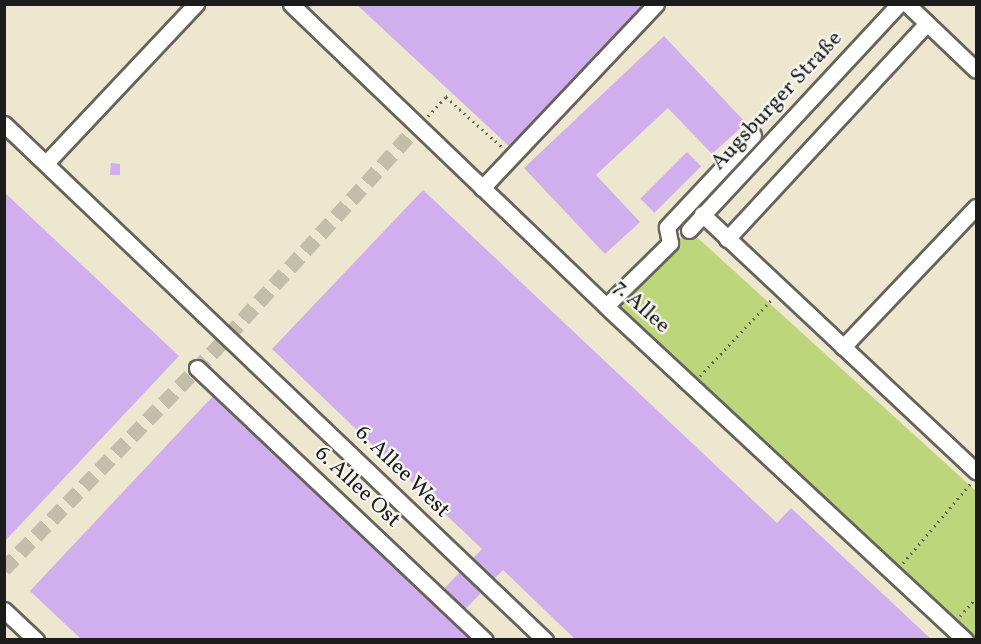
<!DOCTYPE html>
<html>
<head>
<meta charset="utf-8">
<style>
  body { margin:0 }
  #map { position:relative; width:981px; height:644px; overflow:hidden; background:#ece7ce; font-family:Vollkorn,serif }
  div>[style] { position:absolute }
  .green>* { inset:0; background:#bed67b }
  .building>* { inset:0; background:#d1afee; transform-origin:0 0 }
  .minor-tunnel>* { height:15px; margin-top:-7.5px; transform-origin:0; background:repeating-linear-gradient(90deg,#c2beaa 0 15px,transparent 0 23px) }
  .path>* { height:3px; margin-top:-1.5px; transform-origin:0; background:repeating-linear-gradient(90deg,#65635a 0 1.5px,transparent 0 6px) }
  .roads { filter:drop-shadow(2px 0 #65635a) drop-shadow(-2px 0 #65635a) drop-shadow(0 2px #65635a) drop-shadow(0 -2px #65635a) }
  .minor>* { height:15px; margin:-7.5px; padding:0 7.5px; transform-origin:7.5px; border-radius:7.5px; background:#fff }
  span { translate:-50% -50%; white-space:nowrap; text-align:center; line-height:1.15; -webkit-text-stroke:4.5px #f6f6f2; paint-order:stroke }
  .street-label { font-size:22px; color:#1c1c1c }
  .frame { position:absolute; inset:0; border:6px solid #1c1c1c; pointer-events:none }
</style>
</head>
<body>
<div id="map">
  <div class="green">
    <div style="clip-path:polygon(689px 230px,976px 491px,976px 639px,965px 639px,610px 310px)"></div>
  </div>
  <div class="building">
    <div style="clip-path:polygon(356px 4px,645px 4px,511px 148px)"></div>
    <div style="clip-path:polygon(664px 36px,746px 123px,712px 154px,668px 108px,596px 175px,640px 222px,605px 254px,524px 168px)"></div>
    <div style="left:687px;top:152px;width:20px;height:66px;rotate:45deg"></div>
    <div style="clip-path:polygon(111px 163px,120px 164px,120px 175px,110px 175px)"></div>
    <div style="clip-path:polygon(423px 190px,777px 523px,791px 508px,932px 640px,576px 640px,503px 570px,453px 622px,472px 640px,82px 640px,30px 591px,213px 396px,431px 602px,482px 549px,272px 349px)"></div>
    <div style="clip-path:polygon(4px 192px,179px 356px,4px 542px)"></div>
  </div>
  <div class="minor-tunnel">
    <div style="left:4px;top:569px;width:323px;rotate:-46.1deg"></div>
    <div style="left:228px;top:336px;width:283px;rotate:-47.9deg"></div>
  </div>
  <div class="path">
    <div style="left:446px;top:97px;width:6px;rotate:-31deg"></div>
    <div style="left:428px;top:116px;width:26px;rotate:-47deg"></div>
    <div style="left:446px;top:97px;width:75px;rotate:41.8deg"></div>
    <div style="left:700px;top:376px;width:104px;rotate:-46.9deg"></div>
    <div style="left:903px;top:563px;width:105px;rotate:-49.6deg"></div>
    <div style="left:960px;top:616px;width:24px;rotate:-48deg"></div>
  </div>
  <div class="roads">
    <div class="minor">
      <div style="left:291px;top:4px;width:442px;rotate:43.8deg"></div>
      <div style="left:610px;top:310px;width:485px;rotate:42.9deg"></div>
      <div style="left:907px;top:4px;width:95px;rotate:43.7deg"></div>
      <div style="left:4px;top:124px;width:748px;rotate:43.65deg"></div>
      <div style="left:46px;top:163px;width:219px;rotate:-46.7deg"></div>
      <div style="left:482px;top:188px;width:253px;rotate:-46.6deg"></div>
      <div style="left:702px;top:214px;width:376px;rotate:43.2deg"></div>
      <div style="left:689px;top:230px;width:309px;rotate:-47.1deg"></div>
      <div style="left:727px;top:239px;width:294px;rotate:-47.2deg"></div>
      <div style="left:606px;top:306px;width:90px;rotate:-44.5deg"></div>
      <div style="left:670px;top:243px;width:16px;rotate:-101deg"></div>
      <div style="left:667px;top:227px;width:126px;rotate:-46.9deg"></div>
      <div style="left:843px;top:347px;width:193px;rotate:-46.5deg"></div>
      <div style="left:197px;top:368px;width:396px;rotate:43.4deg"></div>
      <div style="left:4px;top:610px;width:44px;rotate:43.2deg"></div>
    </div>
  </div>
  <div class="street-label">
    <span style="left:777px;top:101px;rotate:-47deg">Augsburger Straße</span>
    <span style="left:641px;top:307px;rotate:42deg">7. Allee</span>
    <span style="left:402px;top:472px;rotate:44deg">6. Allee West</span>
    <span style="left:357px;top:487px;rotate:43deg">6. Allee Ost</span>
  </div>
  <div class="frame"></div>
</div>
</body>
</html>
